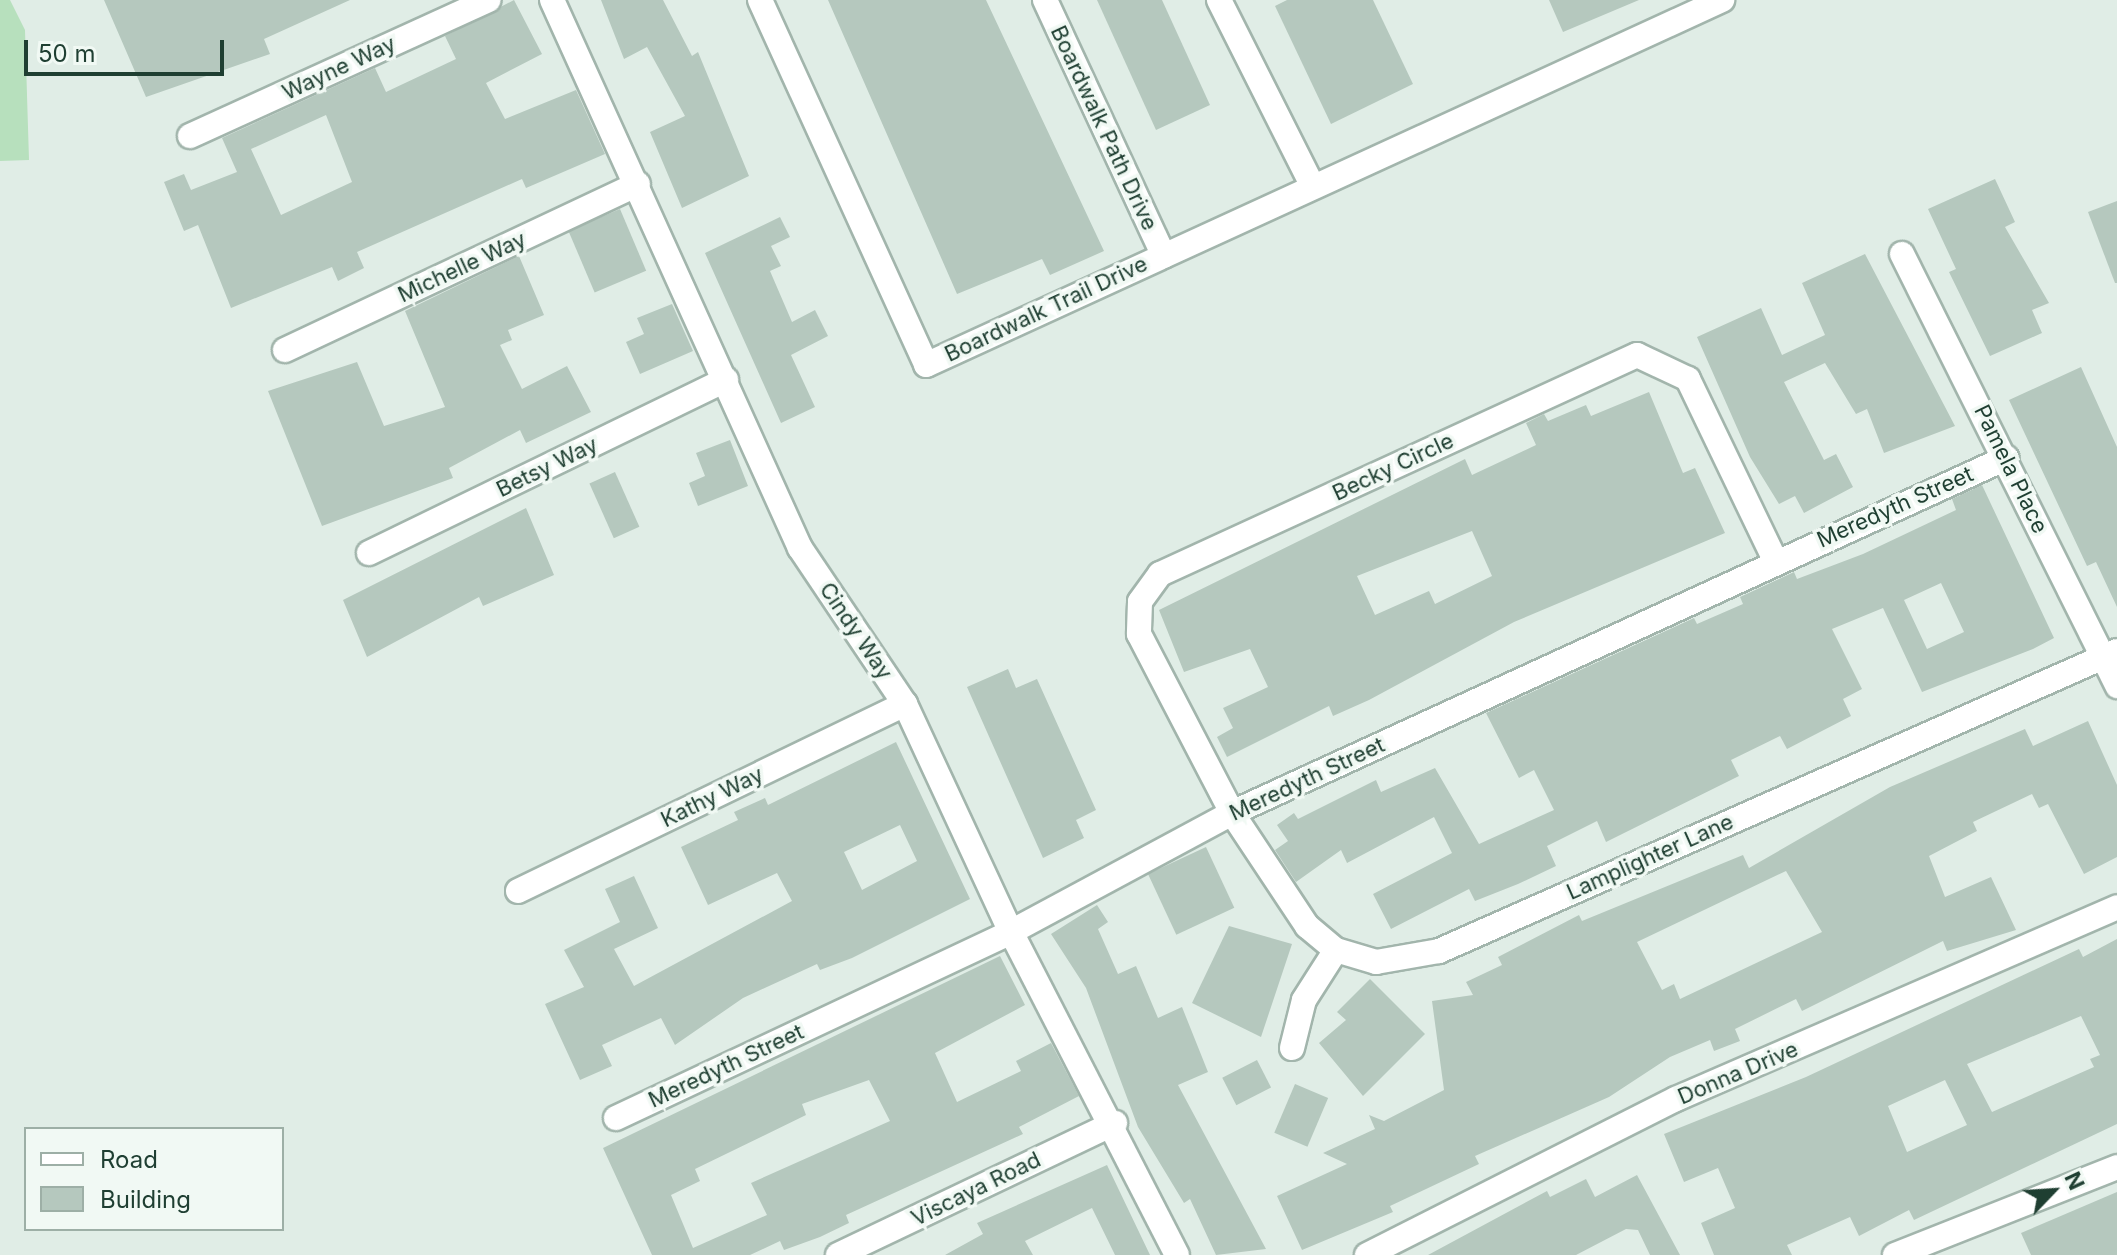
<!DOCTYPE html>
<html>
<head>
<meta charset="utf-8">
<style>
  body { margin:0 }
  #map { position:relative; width:2117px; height:1255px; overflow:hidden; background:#e0ede6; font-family:Inter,sans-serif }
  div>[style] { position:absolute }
  .green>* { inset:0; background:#b7e0bd }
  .building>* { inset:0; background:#b5c8be; transform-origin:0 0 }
  .roads { filter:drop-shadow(2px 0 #a2b5ac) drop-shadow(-2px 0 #a2b5ac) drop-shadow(0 2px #a2b5ac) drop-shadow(0 -2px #a2b5ac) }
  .minor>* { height:24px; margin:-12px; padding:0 12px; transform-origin:12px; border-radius:12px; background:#fff }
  span { translate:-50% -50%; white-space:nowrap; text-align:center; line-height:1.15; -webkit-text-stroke:7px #f1f9f4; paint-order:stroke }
  .street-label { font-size:22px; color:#1f3f32 }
  .legend { position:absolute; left:24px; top:1127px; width:260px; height:104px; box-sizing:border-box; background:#f1f9f4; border:2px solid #9dafa6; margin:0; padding:10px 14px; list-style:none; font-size:24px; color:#1f3f32 }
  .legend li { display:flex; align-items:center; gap:16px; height:40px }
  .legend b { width:40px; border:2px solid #9dafa6 }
  .north { position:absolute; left:2013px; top:1151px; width:80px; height:80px; -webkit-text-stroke:6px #f1f9f4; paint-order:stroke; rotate:65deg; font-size:22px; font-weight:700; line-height:32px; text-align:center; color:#1f3f32 }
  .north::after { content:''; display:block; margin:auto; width:28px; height:36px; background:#1f3f32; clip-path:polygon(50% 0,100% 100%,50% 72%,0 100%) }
  .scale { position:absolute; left:24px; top:40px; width:200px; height:36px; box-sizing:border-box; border:4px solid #1f3f32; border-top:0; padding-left:10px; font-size:24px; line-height:28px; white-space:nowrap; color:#1f3f32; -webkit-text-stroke:6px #f1f9f4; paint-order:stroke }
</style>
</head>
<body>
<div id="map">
  <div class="green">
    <div style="clip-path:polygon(0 0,10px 0,25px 30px,29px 160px,0 161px)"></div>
  </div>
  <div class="building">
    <div style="clip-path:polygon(104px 0,350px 0,264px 39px,270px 54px,146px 97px)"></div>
    <div style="clip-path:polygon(evenodd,514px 0,542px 54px,486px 83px,505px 119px,576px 90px,605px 154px,526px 188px,522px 179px,357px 252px,364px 268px,338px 281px,332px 267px,231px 308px,198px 225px,184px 231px,164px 182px,184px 174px,191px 190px,237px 172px,222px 138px,375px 68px,386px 92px,456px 59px,445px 36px,514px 0,326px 115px,352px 182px,281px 215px,251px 149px,326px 115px)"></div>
    <div style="clip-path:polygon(601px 0,663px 0,692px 56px,698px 52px,749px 176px,682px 208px,650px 132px,685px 116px,647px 47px,624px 59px)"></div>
    <div style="clip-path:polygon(828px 0,986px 0,1104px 251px,1050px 275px,1042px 259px,957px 294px)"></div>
    <div style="clip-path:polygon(1097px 0,1162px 0,1210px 105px,1156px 130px)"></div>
    <div style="clip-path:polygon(1287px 0,1373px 0,1413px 84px,1331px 124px,1275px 6px)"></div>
    <div style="clip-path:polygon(1549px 0,1639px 0,1563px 32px)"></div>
    <div style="clip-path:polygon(1995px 179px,2015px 222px,2005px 227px,2049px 303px,2032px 310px,2042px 333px,1990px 356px,1949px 272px,1956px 269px,1928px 209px)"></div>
    <div style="clip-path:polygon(2117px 201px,2117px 283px,2115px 283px,2088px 212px)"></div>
    <div style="left:620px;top:209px;width:67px;height:56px;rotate:67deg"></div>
    <div style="clip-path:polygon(780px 217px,790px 237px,771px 246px,781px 266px,770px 271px,792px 322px,815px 310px,828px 336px,791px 355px,815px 407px,781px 423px,705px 253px)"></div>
    <div style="clip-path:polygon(1865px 254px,1955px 426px,1884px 453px,1867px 409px,1856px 414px,1825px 363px,1784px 382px,1824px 460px,1836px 454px,1853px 487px,1804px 513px,1795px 496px,1779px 504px,1750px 457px,1697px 337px,1761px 308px,1782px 355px,1825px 335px,1802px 283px)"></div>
    <div style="clip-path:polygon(519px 256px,544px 315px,508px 330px,512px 340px,500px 345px,522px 389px,567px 366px,591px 412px,526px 443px,520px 430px,449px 468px,453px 478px,322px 526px,268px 391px,357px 362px,384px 426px,445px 407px,405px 311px)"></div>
    <div style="clip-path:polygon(672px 304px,693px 351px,640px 374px,626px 342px,644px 334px,637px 318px)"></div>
    <div style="clip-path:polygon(2081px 367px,2117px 447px,2117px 607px,2096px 562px,2087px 566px,2009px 400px)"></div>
    <div style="clip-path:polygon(evenodd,1649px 392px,1683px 473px,1695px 468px,1725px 533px,1514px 622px,1369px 700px,1333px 716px,1329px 706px,1227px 757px,1217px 737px,1233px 728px,1223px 708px,1268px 687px,1250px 649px,1184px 672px,1159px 610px,1465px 459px,1472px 475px,1536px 445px,1526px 423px,1544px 414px,1548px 421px,1586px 405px,1591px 416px,1649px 392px,1472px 531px,1492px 576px,1435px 604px,1429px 591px,1375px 615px,1357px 576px,1472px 531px)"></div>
    <div style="clip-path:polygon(730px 440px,748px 486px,698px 506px,689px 483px,705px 476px,696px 453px)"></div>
    <div style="left:615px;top:472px;width:60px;height:28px;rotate:66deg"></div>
    <div style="clip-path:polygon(evenodd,1982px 485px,2054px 638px,2033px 649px,1922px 692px,1883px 608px,1832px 629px,1862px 689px,1843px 699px,1851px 716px,1787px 749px,1780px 736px,1731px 760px,1739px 776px,1606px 842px,1597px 821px,1547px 846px,1556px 866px,1518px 884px,1475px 901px,1469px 889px,1391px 929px,1373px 894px,1452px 853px,1434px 817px,1347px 863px,1341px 850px,1296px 882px,1275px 850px,1288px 841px,1277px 825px,1294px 813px,1298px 819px,1376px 780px,1381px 792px,1435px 768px,1479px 844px,1554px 810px,1534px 770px,1519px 778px,1486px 713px,1694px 618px,1697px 624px,1743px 604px,1740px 597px,1794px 572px,1797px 579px,1863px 554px,1956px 510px,1952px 499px,1982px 485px,1941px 583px,1964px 632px,1927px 649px,1904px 600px,1941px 583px)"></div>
    <div style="clip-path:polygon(526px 508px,554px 575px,483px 606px,479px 597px,367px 657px,343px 600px)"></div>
    <div style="clip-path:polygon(1008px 669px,1016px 688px,1037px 679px,1096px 810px,1076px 820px,1084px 838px,1043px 858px,967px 687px)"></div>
    <div style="clip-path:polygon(evenodd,2088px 721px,2117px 785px,2117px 857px,2084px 874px,2048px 804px,2039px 808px,2032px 794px,1973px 822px,1977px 831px,1929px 856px,1945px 897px,1991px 877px,2016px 930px,1947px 951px,1943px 941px,1802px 1011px,1796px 999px,1735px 1029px,1740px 1041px,1714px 1051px,1710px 1040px,1670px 1057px,1609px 1097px,1475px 1156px,1479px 1164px,1390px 1206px,1393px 1212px,1302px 1250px,1277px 1196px,1347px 1164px,1323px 1153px,1375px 1129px,1369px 1115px,1384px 1121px,1444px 1090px,1432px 1001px,1473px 995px,1466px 982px,1502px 965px,1498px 957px,1579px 915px,1582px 921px,1743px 855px,1749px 868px,1890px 787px,2025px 729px,2033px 746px,2088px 721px,1786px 871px,1822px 932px,1680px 999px,1674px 984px,1662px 990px,1637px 942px,1786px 871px)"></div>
    <div style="clip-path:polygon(evenodd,896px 742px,970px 899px,852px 958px,820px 970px,817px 964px,743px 998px,675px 1045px,661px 1018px,602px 1045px,612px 1066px,580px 1080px,545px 1004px,584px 987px,564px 950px,620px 922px,605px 889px,634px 876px,658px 928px,614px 949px,634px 986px,792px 901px,777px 873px,708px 905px,681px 847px,738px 820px,734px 812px,765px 798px,768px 805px,896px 742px,900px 825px,917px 861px,862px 890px,844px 852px,900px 825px)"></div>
    <div style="left:1206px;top:847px;width:67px;height:64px;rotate:65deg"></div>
    <div style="clip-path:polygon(1097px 905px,1108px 922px,1098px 929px,1118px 974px,1136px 966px,1158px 1018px,1182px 1007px,1208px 1072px,1178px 1085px,1266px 1249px,1216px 1255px,1190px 1199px,1184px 1203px,1138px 1127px,1086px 988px,1051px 934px)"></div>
    <div style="clip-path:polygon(1229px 926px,1292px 944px,1261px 1037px,1192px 1003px)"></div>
    <div style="clip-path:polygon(evenodd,2117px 939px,2117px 1124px,1914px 1220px,1909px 1210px,1859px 1236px,1850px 1217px,1787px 1245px,1792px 1255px,1714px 1255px,1701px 1223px,1735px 1208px,1718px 1168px,1684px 1182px,1664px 1134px,1806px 1077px,2079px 949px,2083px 957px,2117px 939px,2081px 1016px,2100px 1055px,2090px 1059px,2094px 1067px,1992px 1112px,1967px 1064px,2081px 1016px,2117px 939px,1945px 1080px,1967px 1125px,1907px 1152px,1888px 1106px,1945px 1080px)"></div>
    <div style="clip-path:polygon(evenodd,1000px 956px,1025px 1005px,935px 1053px,957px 1102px,1021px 1071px,1016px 1061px,1051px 1043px,1079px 1096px,1019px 1127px,1023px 1134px,846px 1215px,849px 1223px,820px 1237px,784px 1250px,780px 1241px,750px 1255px,652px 1255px,603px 1148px,1000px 956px,869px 1080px,890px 1121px,751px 1183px,767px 1215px,693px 1248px,671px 1195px,700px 1181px,695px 1169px,806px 1115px,802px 1104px,869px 1080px)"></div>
    <div style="clip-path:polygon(1370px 979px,1425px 1034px,1363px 1096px,1319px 1043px,1346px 1020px,1337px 1012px)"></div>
    <div style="left:1257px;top:1060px;width:31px;height:39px;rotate:63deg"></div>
    <div style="left:1295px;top:1084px;width:36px;height:53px;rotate:23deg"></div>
    <div style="clip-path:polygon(1107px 1165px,1150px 1255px,1115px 1255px,1092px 1208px,1025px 1241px,1033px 1255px,945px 1255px,983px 1234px,977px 1223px)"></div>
    <div style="clip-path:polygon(1637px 1175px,1680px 1255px,1650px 1255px,1638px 1230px,1626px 1229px,1576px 1255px,1428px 1255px,1547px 1191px,1550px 1197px,1586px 1179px,1595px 1197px)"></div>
    <div style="clip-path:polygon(2117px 1192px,2117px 1255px,2031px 1255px,2021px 1233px)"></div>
  </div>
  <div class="roads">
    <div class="minor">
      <div style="left:552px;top:0;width:602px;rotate:65.65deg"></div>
      <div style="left:800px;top:548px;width:188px;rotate:56.1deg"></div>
      <div style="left:905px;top:704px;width:251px;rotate:65.1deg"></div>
      <div style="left:1011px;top:932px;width:363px;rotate:62.8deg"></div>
      <div style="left:760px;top:0;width:401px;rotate:65.5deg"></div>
      <div style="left:926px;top:365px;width:876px;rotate:-24.63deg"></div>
      <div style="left:1045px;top:0;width:282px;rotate:65.1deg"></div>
      <div style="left:1219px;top:0;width:209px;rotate:63.3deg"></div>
      <div style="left:190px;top:136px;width:328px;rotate:-24.5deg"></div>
      <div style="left:1902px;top:254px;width:483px;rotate:63.5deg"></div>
      <div style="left:285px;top:350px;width:390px;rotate:-25.2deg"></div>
      <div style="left:369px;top:553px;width:397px;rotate:-25.9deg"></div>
      <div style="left:1775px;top:560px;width:201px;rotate:-115.7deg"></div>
      <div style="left:1688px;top:379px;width:56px;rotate:-154.8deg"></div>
      <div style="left:1637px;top:355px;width:525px;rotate:155.34deg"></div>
      <div style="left:1160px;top:574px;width:34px;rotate:126deg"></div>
      <div style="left:1140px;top:602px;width:32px;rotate:92deg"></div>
      <div style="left:1139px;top:634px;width:202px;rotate:62.5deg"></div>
      <div style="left:1232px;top:813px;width:136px;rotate:56.4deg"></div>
      <div style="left:1307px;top:926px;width:38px;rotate:40deg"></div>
      <div style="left:1336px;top:950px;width:42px;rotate:16.7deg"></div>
      <div style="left:1376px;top:962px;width:64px;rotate:-9.9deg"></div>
      <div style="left:1439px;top:951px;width:741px;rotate:-23.87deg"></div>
      <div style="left:518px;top:891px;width:430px;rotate:-25.8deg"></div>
      <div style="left:1292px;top:1048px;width:49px;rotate:-76deg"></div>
      <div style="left:1304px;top:1000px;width:59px;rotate:-57.4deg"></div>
      <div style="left:616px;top:1118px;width:437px;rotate:-25.2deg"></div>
      <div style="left:1011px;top:932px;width:251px;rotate:-28.3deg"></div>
      <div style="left:1232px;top:813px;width:852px;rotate:-24.64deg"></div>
      <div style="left:838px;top:1255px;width:307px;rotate:-25.5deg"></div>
      <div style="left:1367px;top:1255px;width:346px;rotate:-26.8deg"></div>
      <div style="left:1676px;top:1099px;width:481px;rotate:-23.5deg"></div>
      <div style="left:1895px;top:1255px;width:239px;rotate:-21.6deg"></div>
    </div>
  </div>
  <div class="street-label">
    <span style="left:339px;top:68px;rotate:-25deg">Wayne Way</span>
    <span style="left:1104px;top:128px;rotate:65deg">Boardwalk Path Drive</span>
    <span style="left:462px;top:267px;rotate:-25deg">Michelle Way</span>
    <span style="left:1046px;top:309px;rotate:-25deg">Boardwalk Trail Drive</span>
    <span style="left:547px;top:467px;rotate:-26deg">Betsy Way</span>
    <span style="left:1393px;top:467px;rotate:-25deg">Becky Circle</span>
    <span style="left:2011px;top:469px;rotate:64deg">Pamela Place</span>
    <span style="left:1895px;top:507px;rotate:-24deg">Meredyth Street</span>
    <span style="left:856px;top:631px;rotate:56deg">Cindy Way</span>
    <span style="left:1307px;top:779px;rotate:-25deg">Meredyth Street</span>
    <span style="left:712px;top:797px;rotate:-26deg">Kathy Way</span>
    <span style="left:1650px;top:857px;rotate:-24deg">Lamplighter Lane</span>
    <span style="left:726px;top:1066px;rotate:-25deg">Meredyth Street</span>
    <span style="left:1738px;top:1073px;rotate:-23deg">Donna Drive</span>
    <span style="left:976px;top:1189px;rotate:-26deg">Viscaya Road</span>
  </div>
  <ul class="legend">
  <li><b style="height:10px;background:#fff"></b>Road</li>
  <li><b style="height:22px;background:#b5c8be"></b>Building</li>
  </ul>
  <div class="north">N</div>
  <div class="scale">50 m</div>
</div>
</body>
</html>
